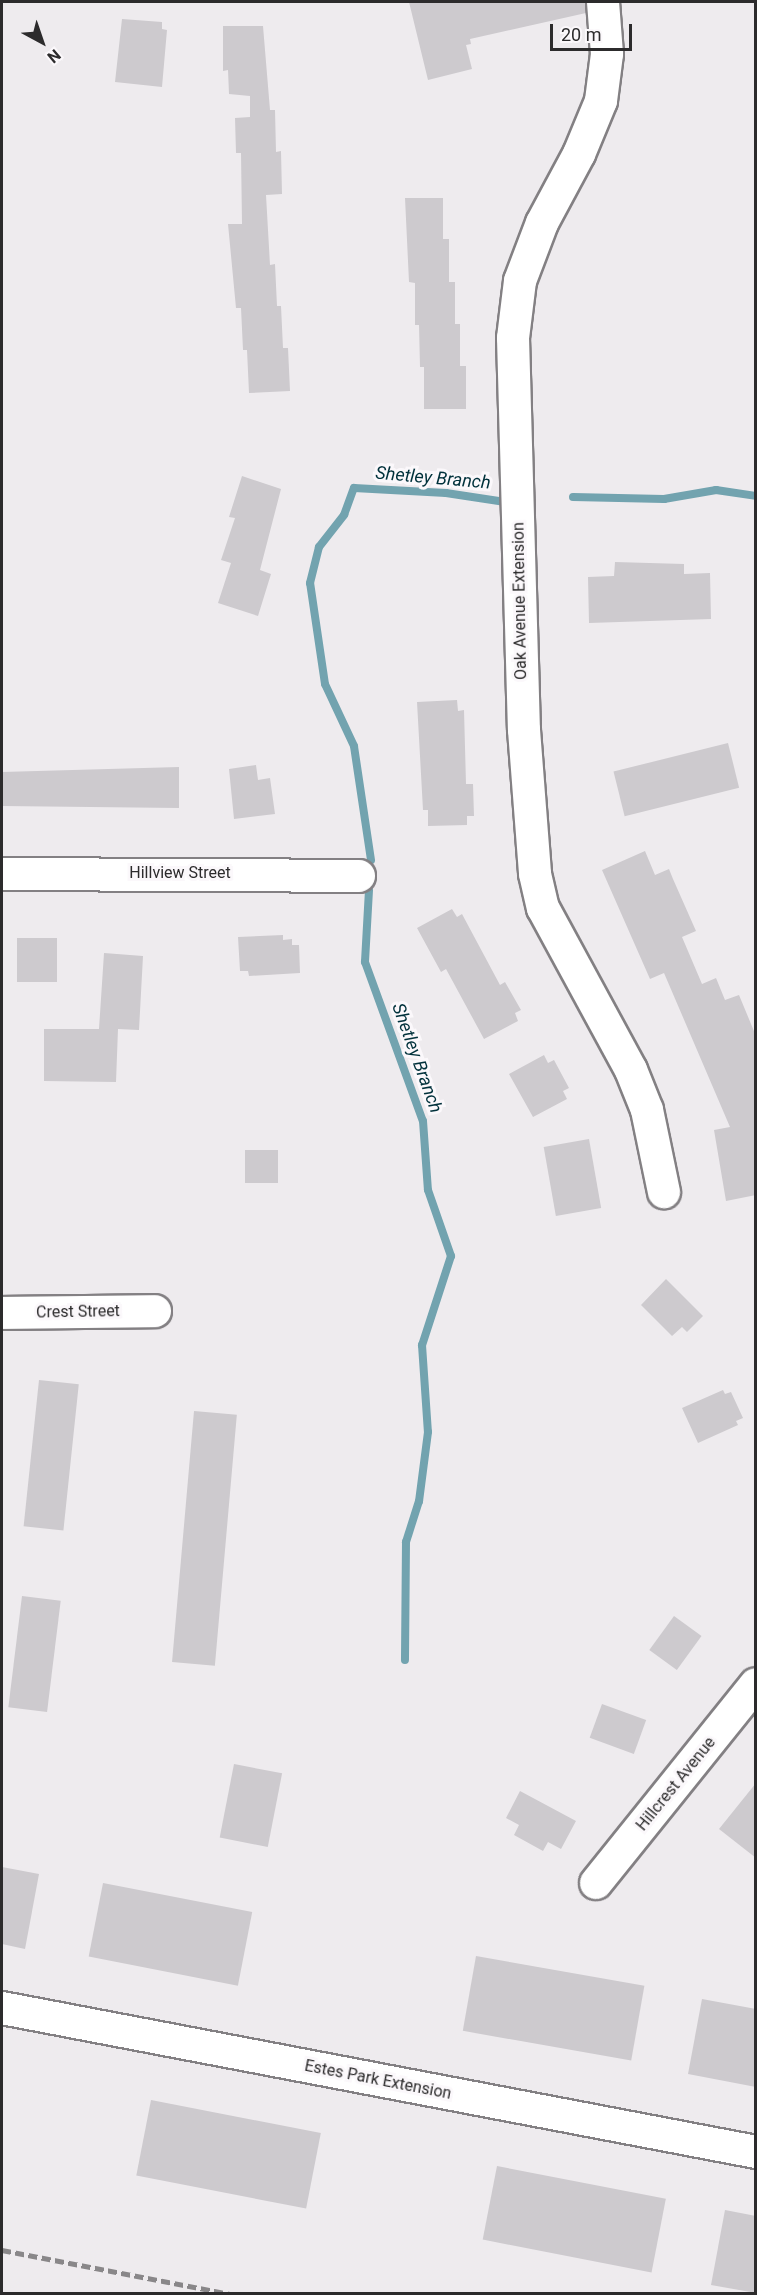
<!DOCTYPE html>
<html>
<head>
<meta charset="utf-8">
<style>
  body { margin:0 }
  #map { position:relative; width:757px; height:2295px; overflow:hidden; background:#eeebee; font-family:Roboto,sans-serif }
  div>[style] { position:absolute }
  .stream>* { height:8px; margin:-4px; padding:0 4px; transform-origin:4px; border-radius:4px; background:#72a3af }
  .building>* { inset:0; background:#cdcace; transform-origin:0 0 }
  .roads { filter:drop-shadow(2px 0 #838083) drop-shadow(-2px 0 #838083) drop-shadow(0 2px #838083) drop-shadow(0 -2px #838083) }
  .minor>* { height:32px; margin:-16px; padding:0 16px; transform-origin:16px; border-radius:16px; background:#fff }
  .rail>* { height:4.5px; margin-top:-2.25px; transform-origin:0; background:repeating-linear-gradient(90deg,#898789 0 9px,transparent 0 13.5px) }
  span { translate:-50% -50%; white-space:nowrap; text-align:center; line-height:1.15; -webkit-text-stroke:6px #fbf8fb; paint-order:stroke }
  .street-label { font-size:16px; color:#2c2b2c }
  .water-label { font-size:18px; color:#00313b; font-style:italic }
  .frame { position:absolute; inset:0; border:3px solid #2c2b2c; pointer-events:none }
  .north { position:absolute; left:12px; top:12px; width:60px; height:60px; -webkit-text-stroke:4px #fbf8fb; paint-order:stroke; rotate:140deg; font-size:16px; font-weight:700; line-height:24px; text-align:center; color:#2c2b2c }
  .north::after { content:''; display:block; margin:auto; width:21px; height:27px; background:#2c2b2c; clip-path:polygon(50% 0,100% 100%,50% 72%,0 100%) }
  .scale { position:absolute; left:550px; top:24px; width:82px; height:27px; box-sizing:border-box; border:3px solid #2c2b2c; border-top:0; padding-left:8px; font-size:18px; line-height:21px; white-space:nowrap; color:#2c2b2c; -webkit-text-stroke:4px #fbf8fb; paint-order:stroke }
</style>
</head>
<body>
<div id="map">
  <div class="stream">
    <div style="left:573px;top:497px;width:91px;rotate:1.3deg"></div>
    <div style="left:664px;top:499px;width:53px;rotate:-9.8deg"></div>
    <div style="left:716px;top:490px;width:40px;rotate:8.5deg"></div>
    <div style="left:371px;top:860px;width:115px;rotate:-98.5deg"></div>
    <div style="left:354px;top:746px;width:68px;rotate:-115.1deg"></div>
    <div style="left:325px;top:684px;width:102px;rotate:-98.4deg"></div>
    <div style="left:310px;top:583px;width:37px;rotate:-76deg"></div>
    <div style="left:319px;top:547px;width:41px;rotate:-52deg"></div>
    <div style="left:344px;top:515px;width:29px;rotate:-70deg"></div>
    <div style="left:354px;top:488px;width:92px;rotate:3.1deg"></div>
    <div style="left:446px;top:493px;width:60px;rotate:8.7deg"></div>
    <div style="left:369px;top:890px;width:72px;rotate:93.2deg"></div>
    <div style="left:365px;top:962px;width:169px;rotate:70deg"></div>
    <div style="left:423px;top:1121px;width:69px;rotate:85.9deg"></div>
    <div style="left:428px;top:1190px;width:70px;rotate:70.8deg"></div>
    <div style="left:451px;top:1256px;width:94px;rotate:108deg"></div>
    <div style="left:422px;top:1345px;width:87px;rotate:86.1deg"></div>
    <div style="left:428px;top:1432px;width:70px;rotate:97.4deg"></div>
    <div style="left:419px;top:1501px;width:43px;rotate:107.6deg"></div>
    <div style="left:406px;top:1542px;width:118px;rotate:90.5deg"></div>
  </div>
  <div class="building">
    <div style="clip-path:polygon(409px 2px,585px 2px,586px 13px,470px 39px,471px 44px,466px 45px,472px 69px,428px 80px)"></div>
    <div style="clip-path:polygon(122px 19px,162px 22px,162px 29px,167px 30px,162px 87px,115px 82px)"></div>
    <div style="clip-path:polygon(223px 26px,263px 26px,270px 110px,275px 110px,276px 152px,281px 151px,282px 194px,266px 195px,270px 265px,275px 264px,277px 306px,281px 306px,283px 348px,288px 348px,290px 391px,249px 393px,247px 350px,243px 350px,241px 308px,236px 308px,228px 224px,242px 224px,241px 153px,236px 153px,235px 118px,250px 117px,250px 96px,229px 94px,228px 70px,223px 71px)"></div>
    <div style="clip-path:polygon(405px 198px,443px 198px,443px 239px,449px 239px,449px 282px,455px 282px,455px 324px,460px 324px,460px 366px,466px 366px,466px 409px,424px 409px,424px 367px,420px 367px,419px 325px,415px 325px,415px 283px,409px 282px)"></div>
    <div style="clip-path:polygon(242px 476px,281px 489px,260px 570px,271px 574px,258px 616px,218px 603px,231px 563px,221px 560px,235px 518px,229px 517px)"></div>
    <div style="clip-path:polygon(615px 562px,684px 564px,684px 574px,710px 573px,711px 619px,589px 623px,588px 577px,614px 576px)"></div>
    <div style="clip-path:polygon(457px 700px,458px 711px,464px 710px,466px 784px,473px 784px,474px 816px,467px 816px,467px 825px,428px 826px,428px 810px,423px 810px,417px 702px)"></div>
    <div style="left:728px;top:743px;width:46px;height:118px;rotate:76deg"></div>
    <div style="clip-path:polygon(256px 765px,258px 780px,270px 778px,275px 814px,234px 819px,229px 769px)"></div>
    <div style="clip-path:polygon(179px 767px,179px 808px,2px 806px,2px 772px)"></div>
    <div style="clip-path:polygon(645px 851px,655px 875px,669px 869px,673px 879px,696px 931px,682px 937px,702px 984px,716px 978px,725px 1000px,739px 995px,756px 1036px,756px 1195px,726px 1201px,714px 1130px,730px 1127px,664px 973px,650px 979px,602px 870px)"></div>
    <div style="clip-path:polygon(452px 909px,457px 917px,462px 914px,500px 985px,505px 982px,521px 1010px,515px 1013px,518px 1021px,484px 1039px,446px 969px,441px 972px,417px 928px)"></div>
    <div style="clip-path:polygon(283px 935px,283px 940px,292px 939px,292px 945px,299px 945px,300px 973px,249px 976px,248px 971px,240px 971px,238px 937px)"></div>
    <div style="left:57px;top:938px;width:44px;height:40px;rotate:90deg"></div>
    <div style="clip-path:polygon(104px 953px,143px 956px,139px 1030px,118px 1029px,116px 1082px,44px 1081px,44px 1029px,99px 1029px)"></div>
    <div style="clip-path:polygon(544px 1055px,548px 1063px,554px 1060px,569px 1088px,563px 1091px,567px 1099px,533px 1117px,509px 1074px)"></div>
    <div style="left:589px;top:1139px;width:70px;height:46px;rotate:80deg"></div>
    <div style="left:278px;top:1150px;width:33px;height:33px;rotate:90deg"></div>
    <div style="clip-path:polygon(666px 1279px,703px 1316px,687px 1332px,682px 1327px,672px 1336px,641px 1305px)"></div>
    <div style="left:39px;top:1380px;width:40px;height:147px;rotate:6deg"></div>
    <div style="clip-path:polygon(723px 1390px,725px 1394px,731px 1392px,743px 1418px,736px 1421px,738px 1425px,698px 1443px,682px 1408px)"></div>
    <div style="left:194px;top:1411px;width:43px;height:252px;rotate:5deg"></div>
    <div style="left:22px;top:1596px;width:39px;height:112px;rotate:7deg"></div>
    <div style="left:674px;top:1616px;width:34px;height:42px;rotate:36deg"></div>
    <div style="left:602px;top:1704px;width:47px;height:36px;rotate:20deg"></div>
    <div style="left:234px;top:1764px;width:49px;height:75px;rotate:11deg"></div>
    <div style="clip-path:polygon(756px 1783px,756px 1858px,719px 1829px)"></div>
    <div style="clip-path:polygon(520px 1791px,576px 1821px,561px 1849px,548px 1842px,543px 1851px,514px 1835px,519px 1825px,506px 1818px)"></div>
    <div style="clip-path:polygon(2px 1867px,39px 1874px,25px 1949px,2px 1944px)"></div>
    <div style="left:103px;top:1883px;width:152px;height:75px;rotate:11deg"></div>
    <div style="left:476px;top:1956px;width:171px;height:76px;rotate:10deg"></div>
    <div style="clip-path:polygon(702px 1999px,756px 2009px,756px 2087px,688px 2074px)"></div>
    <div style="left:151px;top:2100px;width:173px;height:77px;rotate:11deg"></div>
    <div style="left:497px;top:2166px;width:172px;height:75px;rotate:11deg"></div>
    <div style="clip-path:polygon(725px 2210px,756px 2216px,756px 2293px,711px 2285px)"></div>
  </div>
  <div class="roads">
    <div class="minor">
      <div style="left:603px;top:2px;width:52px;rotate:85.6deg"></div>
      <div style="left:607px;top:54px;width:47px;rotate:97.3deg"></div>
      <div style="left:601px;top:101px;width:57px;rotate:112.5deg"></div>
      <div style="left:579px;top:154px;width:78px;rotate:118.2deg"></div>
      <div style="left:542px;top:223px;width:62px;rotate:110.8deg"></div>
      <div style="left:520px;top:281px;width:57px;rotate:97deg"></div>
      <div style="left:513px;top:338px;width:392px;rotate:88.4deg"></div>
      <div style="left:524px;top:730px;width:144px;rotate:85.6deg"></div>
      <div style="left:535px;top:874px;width:35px;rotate:77deg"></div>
      <div style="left:543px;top:908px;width:184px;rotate:61.5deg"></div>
      <div style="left:631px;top:1070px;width:43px;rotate:68.2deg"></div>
      <div style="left:647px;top:1110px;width:84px;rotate:78.3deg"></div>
      <div style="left:2px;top:874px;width:357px;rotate:0.3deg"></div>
      <div style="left:2px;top:1313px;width:153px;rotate:-0.7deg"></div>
      <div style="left:596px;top:1883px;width:255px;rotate:-51.2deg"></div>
      <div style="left:2px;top:2008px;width:768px;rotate:10.81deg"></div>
    </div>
  </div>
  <div class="rail">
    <div style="left:2px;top:2250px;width:232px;rotate:10.9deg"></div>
  </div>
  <div class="street-label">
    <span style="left:520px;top:601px;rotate:-91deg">Oak Avenue Extension</span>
    <span style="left:180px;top:873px">Hillview Street</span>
    <span style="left:78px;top:1312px;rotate:-1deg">Crest Street</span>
    <span style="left:676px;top:1784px;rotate:-51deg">Hillcrest Avenue</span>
    <span style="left:378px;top:2080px;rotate:11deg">Estes Park Extension</span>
  </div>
  <div class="water-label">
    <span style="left:433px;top:478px;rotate:5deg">Shetley Branch</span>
    <span style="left:417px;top:1058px;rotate:70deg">Shetley Branch</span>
  </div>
  <div class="frame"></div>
  <div class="north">N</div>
  <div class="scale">20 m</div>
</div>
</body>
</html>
